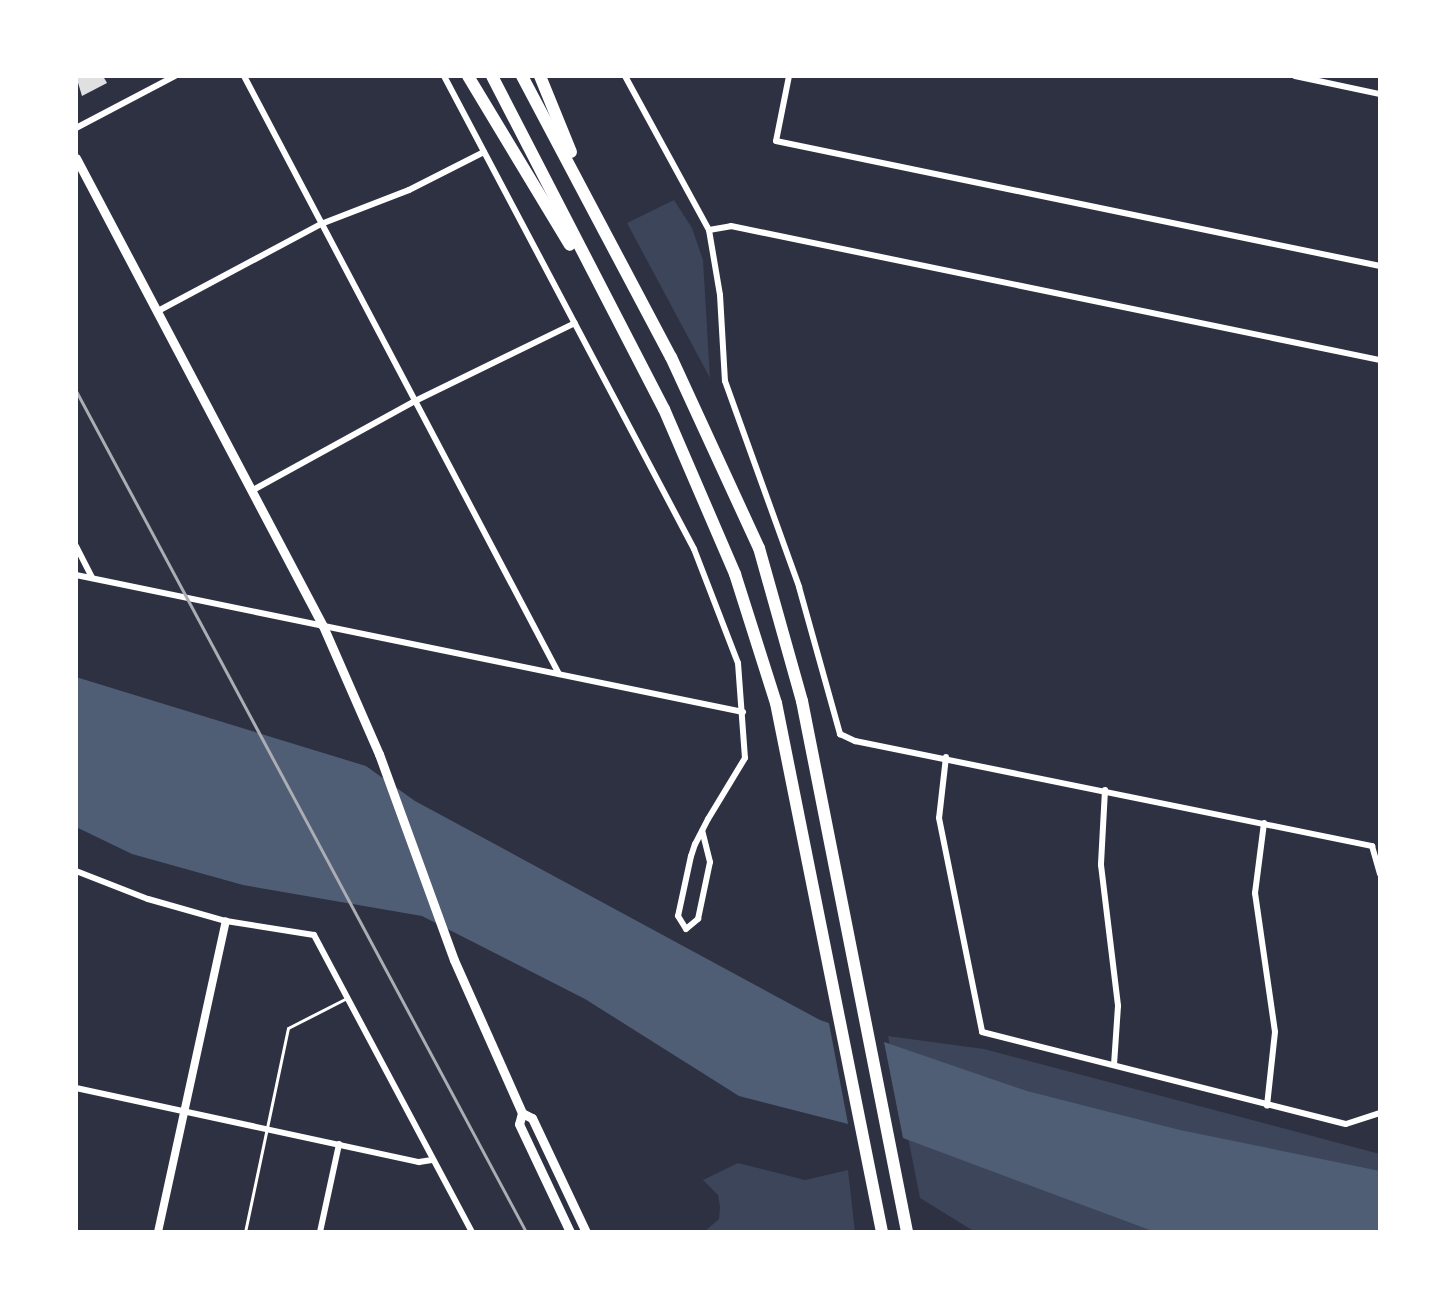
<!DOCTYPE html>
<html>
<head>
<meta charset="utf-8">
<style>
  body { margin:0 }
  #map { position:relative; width:1456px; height:1308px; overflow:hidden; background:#2d3142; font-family:Roboto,sans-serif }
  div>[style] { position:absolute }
  .green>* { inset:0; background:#3c4559 }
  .water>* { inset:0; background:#4f5d75 }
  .pier>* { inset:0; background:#2d3142 }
  .building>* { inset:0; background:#e0e0e3 }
  .service>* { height:3px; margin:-1.5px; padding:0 1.5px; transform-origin:1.5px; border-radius:1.5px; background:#fff }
  .minor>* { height:6px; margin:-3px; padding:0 3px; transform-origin:3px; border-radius:3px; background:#fff }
  .tertiary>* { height:8px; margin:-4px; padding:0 4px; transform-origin:4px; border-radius:4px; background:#fff }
  .secondary>* { height:9px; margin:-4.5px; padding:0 4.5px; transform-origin:4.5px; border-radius:4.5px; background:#fff }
  .motorway>* { height:12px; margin:-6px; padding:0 6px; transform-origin:6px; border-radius:6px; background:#fff }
  .rail>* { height:3px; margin:-1.5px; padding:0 1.5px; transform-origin:1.5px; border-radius:1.5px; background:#abadb3 }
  span { translate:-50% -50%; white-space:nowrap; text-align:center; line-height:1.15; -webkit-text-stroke:7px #fff; paint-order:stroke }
  .frame { position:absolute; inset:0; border:78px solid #fff; pointer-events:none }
</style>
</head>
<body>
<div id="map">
  <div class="green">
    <div style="clip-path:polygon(674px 200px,692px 228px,703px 260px,710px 378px,627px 223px)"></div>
    <div style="clip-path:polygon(888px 1036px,984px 1049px,1380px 1154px,1380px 1232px,975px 1232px,920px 1198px)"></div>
    <div style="clip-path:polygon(738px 1163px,805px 1180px,848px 1170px,855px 1232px,704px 1232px,719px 1219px,720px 1207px,718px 1195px,703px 1180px)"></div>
  </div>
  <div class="water">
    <div style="clip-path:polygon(76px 677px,366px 766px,415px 801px,820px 1020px,1027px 1091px,1180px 1130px,1380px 1171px,1380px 1232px,1155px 1232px,903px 1138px,739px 1096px,585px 999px,422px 916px,243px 885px,132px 854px,76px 827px)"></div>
  </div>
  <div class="pier">
    <div style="clip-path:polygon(828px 1018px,883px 1037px,904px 1143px,849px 1129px)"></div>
  </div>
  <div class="building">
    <div style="clip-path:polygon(76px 76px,103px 76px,107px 83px,82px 96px)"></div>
  </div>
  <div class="service">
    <div style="left:245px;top:1232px;width:208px;rotate:-78.1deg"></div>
    <div style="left:288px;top:1028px;width:66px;rotate:-27deg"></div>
  </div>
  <div class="minor">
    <div style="left:244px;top:76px;width:676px;rotate:62.22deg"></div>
    <div style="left:444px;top:76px;width:535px;rotate:62.14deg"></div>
    <div style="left:694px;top:549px;width:122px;rotate:68.9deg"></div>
    <div style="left:738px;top:663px;width:95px;rotate:85.8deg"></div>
    <div style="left:745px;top:758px;width:71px;rotate:121.2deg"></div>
    <div style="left:708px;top:819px;width:28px;rotate:117deg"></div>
    <div style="left:695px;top:844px;width:13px;rotate:108deg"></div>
    <div style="left:691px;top:856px;width:61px;rotate:102.2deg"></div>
    <div style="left:678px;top:916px;width:15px;rotate:58deg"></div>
    <div style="left:686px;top:929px;width:16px;rotate:-40deg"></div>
    <div style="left:698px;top:919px;width:58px;rotate:-78.1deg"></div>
    <div style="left:710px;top:862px;width:32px;rotate:-104deg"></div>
    <div style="left:625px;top:76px;width:175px;rotate:61.4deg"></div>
    <div style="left:709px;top:230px;width:66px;rotate:80.4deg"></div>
    <div style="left:720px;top:295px;width:86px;rotate:86.7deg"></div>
    <div style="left:725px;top:381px;width:219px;rotate:70.2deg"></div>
    <div style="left:799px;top:587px;width:153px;rotate:74.4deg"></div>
    <div style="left:840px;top:734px;width:17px;rotate:25deg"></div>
    <div style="left:855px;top:741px;width:528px;rotate:11.48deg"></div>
    <div style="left:1372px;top:846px;width:29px;rotate:74deg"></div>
    <div style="left:789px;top:76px;width:66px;rotate:101.3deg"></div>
    <div style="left:776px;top:141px;width:617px;rotate:11.69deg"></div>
    <div style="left:1295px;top:76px;width:87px;rotate:12deg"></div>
    <div style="left:76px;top:128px;width:112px;rotate:-27.7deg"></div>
    <div style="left:709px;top:230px;width:22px;rotate:-10deg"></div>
    <div style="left:731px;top:226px;width:663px;rotate:11.67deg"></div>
    <div style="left:158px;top:311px;width:185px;rotate:-28.1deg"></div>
    <div style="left:321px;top:224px;width:94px;rotate:-21.1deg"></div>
    <div style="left:409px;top:190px;width:84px;rotate:-26.9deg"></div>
    <div style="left:253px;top:490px;width:183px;rotate:-28.8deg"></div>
    <div style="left:413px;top:402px;width:180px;rotate:-26deg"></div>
    <div style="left:76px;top:546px;width:36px;rotate:63deg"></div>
    <div style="left:76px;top:575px;width:681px;rotate:11.61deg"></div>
    <div style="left:946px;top:757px;width:61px;rotate:96.5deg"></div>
    <div style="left:939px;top:818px;width:218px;rotate:78.6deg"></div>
    <div style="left:982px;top:1032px;width:375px;rotate:14.2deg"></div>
    <div style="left:1346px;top:1124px;width:36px;rotate:-18deg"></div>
    <div style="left:1105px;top:790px;width:75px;rotate:93.1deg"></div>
    <div style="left:1101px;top:865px;width:142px;rotate:83.1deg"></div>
    <div style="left:1118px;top:1006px;width:58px;rotate:93.9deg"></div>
    <div style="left:1264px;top:823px;width:71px;rotate:97.3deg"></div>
    <div style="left:1255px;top:893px;width:140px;rotate:81.8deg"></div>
    <div style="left:1275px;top:1032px;width:74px;rotate:96.2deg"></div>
    <div style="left:76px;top:871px;width:77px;rotate:21.3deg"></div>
    <div style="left:148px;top:899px;width:81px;rotate:15.8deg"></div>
    <div style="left:226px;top:921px;width:89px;rotate:9deg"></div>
    <div style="left:314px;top:935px;width:336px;rotate:62deg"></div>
    <div style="left:76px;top:1088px;width:351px;rotate:12.2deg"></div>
    <div style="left:419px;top:1162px;width:13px;rotate:-9deg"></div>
    <div style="left:320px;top:1232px;width:90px;rotate:-77.8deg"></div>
  </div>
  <div class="tertiary">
    <div style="left:158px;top:1232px;width:318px;rotate:-77.7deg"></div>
  </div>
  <div class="secondary">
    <div style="left:76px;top:158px;width:529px;rotate:62.18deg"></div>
    <div style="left:323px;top:626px;width:140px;rotate:66.4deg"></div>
    <div style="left:379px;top:754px;width:219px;rotate:70deg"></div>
    <div style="left:454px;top:960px;width:167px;rotate:66deg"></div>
    <div style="left:522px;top:1113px;width:11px;rotate:27deg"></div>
    <div style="left:532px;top:1118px;width:126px;rotate:64.7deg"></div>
    <div style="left:522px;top:1113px;width:11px;rotate:105deg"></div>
    <div style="left:519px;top:1124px;width:119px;rotate:64.7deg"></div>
  </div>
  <div class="motorway">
    <div style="left:468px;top:76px;width:197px;rotate:58.9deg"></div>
    <div style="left:492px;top:76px;width:375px;rotate:62.7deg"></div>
    <div style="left:664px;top:409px;width:180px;rotate:66.7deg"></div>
    <div style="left:735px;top:574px;width:135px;rotate:72.4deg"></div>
    <div style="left:776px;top:703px;width:540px;rotate:78.67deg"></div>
    <div style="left:522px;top:76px;width:318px;rotate:62.1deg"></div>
    <div style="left:671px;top:357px;width:210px;rotate:65.3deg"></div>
    <div style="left:759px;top:548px;width:159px;rotate:74.3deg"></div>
    <div style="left:802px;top:701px;width:541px;rotate:78.81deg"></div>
    <div style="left:540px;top:76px;width:82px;rotate:67.8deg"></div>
  </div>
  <div class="rail">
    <div style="left:76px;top:391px;width:954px;rotate:61.85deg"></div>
  </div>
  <div class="frame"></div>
</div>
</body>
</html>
